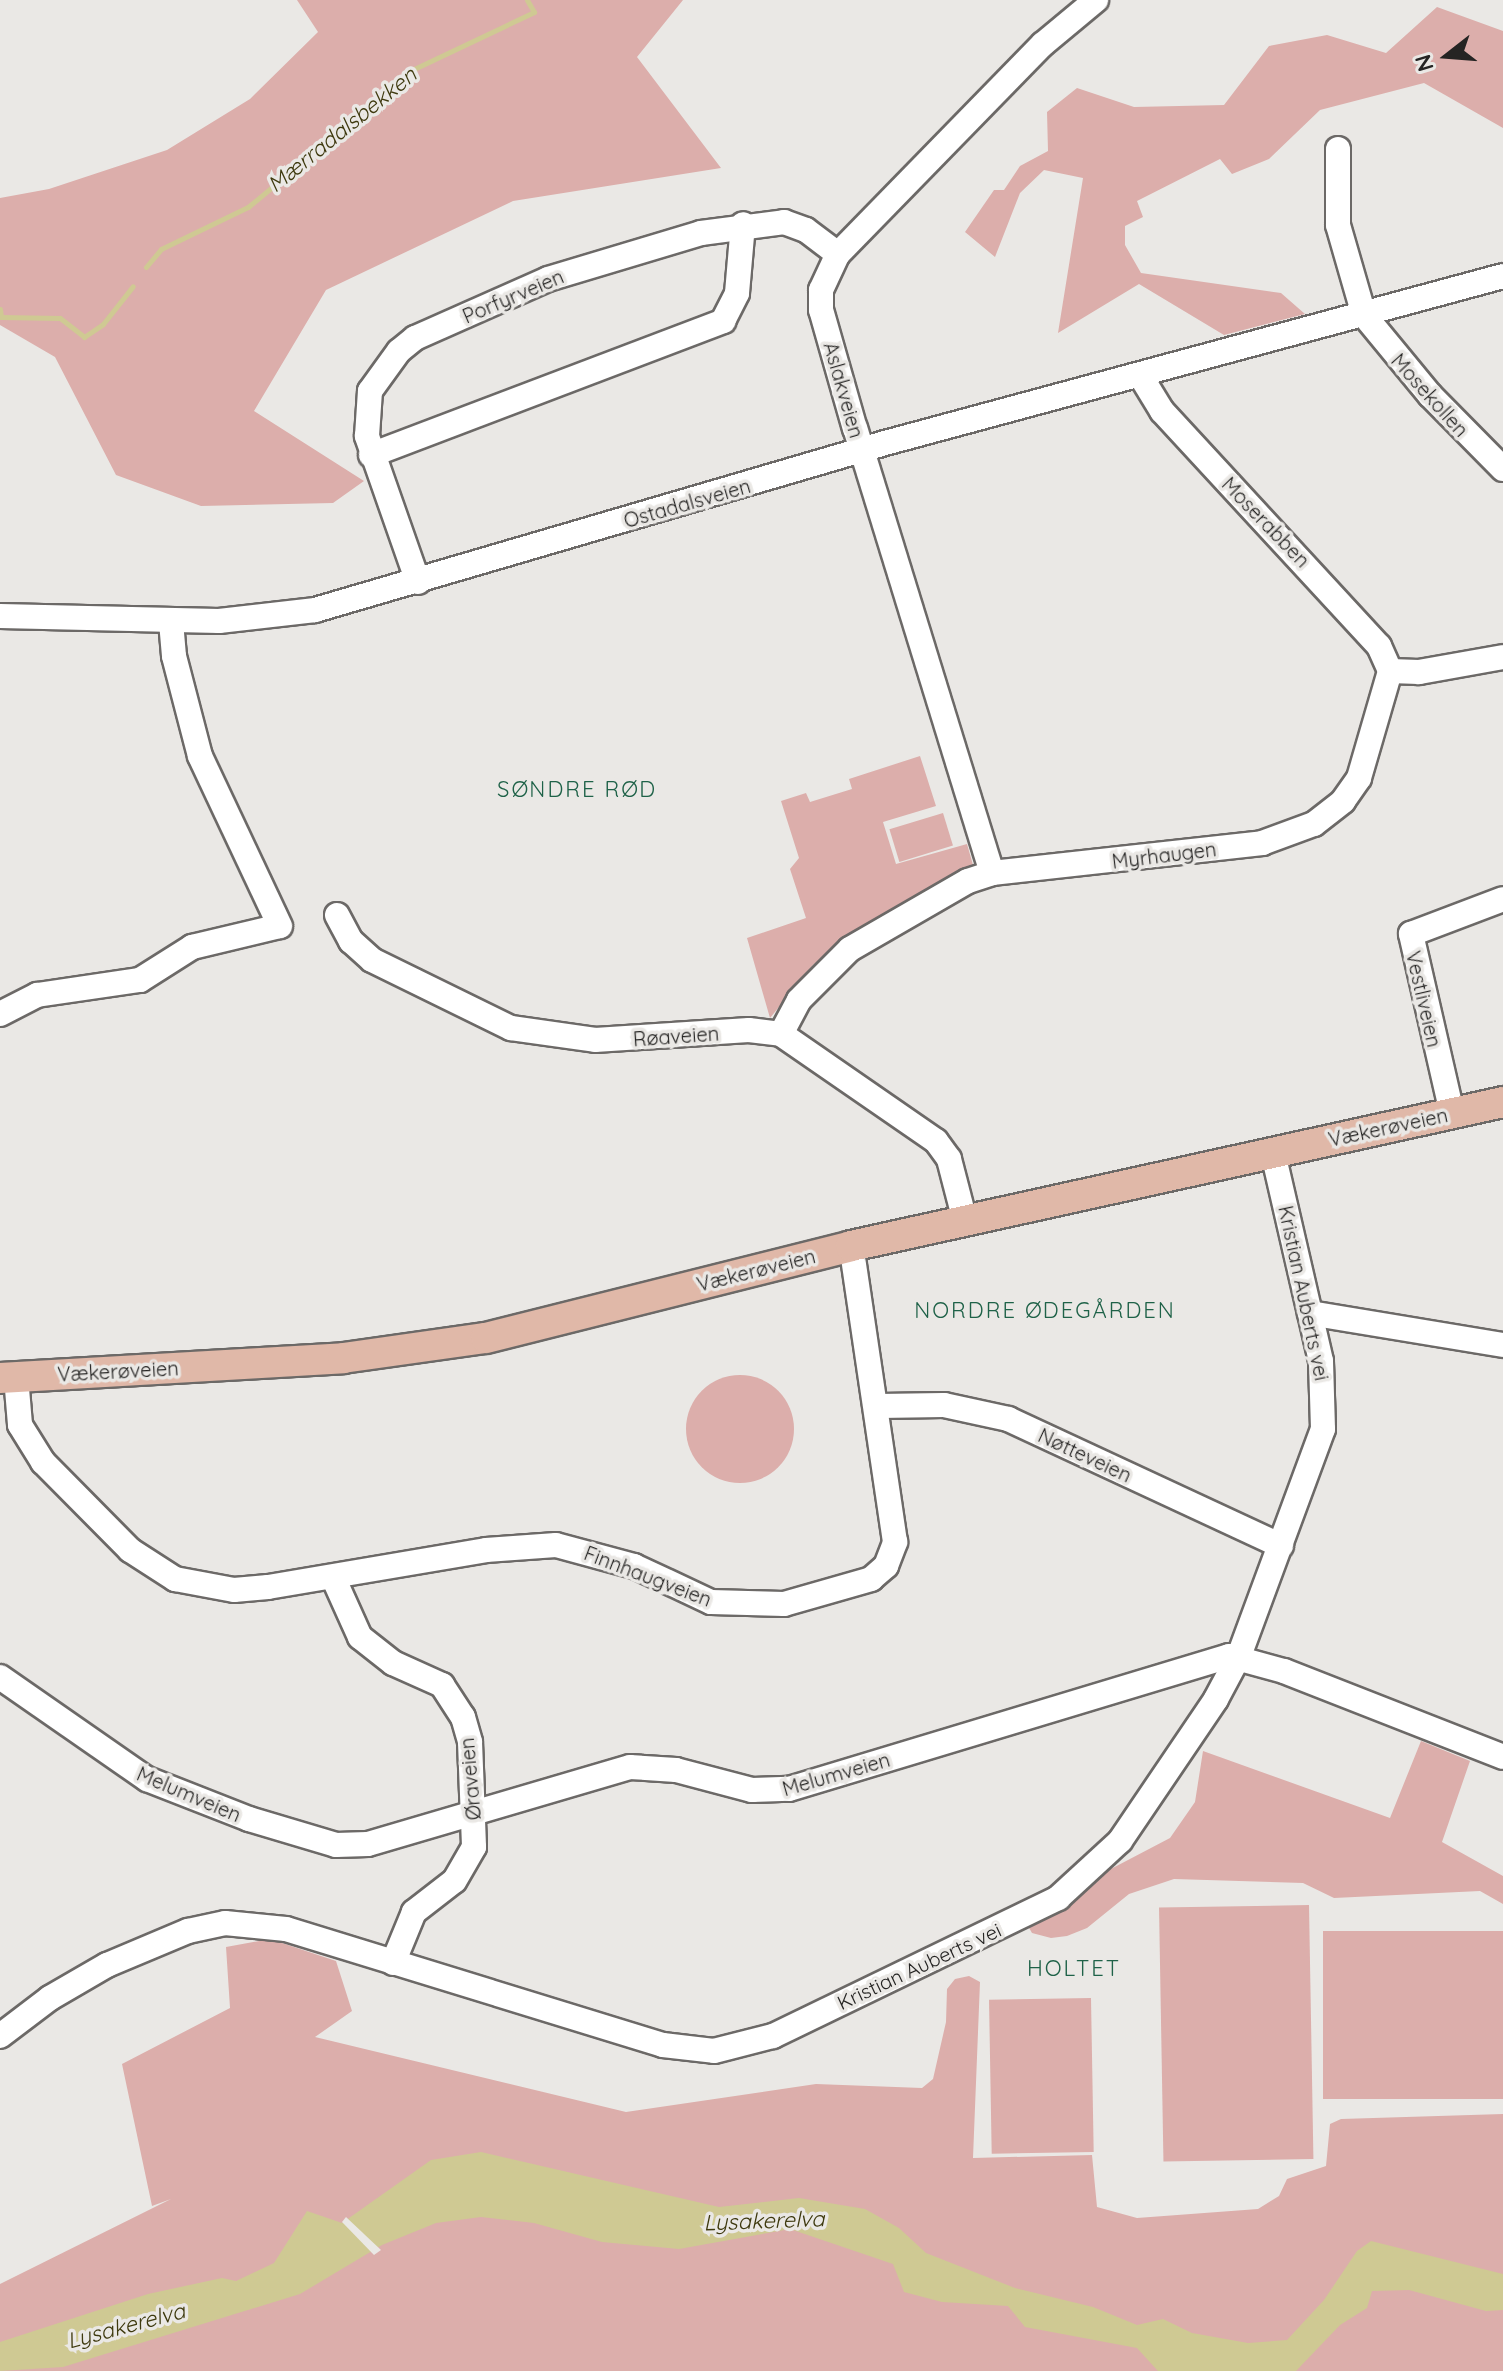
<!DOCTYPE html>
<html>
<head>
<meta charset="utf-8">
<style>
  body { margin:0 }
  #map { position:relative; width:1503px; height:2371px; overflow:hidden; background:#eae8e5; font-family:Quicksand,sans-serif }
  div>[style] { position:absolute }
  .green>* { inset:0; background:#dcaeab; transform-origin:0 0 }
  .round { border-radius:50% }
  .water>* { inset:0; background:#cfc993 }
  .pier>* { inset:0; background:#eae8e5 }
  .stream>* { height:5px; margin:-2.5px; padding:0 2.5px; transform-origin:2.5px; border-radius:2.5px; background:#cfc993 }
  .roads { filter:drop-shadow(2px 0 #6c6967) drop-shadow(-2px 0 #6c6967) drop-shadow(0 2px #6c6967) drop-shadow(0 -2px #6c6967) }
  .minor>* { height:24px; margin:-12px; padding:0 12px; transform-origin:12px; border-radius:12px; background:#fff }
  .major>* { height:30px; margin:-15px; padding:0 15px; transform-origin:15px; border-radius:15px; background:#e0b8a8 }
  span { translate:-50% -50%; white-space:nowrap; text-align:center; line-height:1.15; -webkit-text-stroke:7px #eae8e5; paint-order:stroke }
  .street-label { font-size:20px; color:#252423 }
  .water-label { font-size:22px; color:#3e390e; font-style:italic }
  .neighbourhood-label { font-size:22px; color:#1f6248; letter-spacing:2px }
  .north { position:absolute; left:1407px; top:16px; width:80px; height:80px; -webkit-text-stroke:6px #eae8e5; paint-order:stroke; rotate:253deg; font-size:22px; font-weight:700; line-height:32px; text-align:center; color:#252423 }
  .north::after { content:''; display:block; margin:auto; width:28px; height:36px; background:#252423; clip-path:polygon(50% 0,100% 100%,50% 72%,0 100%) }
</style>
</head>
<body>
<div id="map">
  <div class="green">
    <div style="clip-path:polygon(297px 0,683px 0,637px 57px,721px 168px,513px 201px,326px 290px,254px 411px,364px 481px,333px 503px,201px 506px,116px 475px,55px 357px,0 325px,0 198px,49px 189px,167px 150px,250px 99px,318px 32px)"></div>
    <div style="clip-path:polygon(1437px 7px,1503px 31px,1503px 128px,1424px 83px,1320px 110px,1269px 159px,1232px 174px,1220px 159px,1137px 201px,1143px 217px,1125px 226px,1125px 245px,1141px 273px,1281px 293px,1305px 314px,1224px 335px,1139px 284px,1058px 333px,1083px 178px,1044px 170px,1020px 193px,995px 257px,965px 232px,994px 190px,1004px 190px,1020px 166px,1048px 151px,1047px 112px,1077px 88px,1134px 107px,1224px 105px,1269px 46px,1327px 35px,1386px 53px)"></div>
    <div style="clip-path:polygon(920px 756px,936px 806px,883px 822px,896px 864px,967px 844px,975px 872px,848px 937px,813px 965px,770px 1018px,747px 938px,806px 918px,790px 869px,799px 858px,781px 801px,806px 793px,810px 802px,852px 789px,849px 779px)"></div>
    <div style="left:943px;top:813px;width:34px;height:56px;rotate:73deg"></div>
    <div class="round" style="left:686px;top:1375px;width:108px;height:108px"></div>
    <div style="clip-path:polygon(1421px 1741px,1470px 1761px,1442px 1842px,1503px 1876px,1503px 1904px,1480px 1891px,1334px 1898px,1303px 1883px,1174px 1879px,1129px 1894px,1087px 1928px,1067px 1936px,1051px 1938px,1032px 1933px,1028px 1926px,1107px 1871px,1170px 1838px,1195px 1802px,1203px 1751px,1390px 1818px)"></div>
    <div style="left:1309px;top:1905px;width:254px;height:150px;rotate:89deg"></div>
    <div style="left:1503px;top:1931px;width:168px;height:180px;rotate:90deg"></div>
    <div style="clip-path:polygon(270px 1939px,336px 1961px,352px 2011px,315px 2037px,626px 2112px,816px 2084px,922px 2088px,933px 2079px,946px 2022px,947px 1989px,955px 1979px,969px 1976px,980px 1982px,973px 2158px,1092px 2155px,1097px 2207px,1137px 2218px,1258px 2209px,1279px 2196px,1287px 2179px,1326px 2166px,1330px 2124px,1341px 2119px,1503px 2114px,1503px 2371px,0 2371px,0 2284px,171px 2199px,152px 2206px,122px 2064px,230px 2008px,226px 1947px)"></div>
    <div style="left:1091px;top:1998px;width:154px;height:102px;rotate:89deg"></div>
  </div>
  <div class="water">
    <div style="clip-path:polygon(481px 2152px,719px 2207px,799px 2198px,865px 2209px,899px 2228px,926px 2253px,1015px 2288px,1093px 2307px,1137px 2325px,1163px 2319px,1192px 2333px,1248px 2343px,1287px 2340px,1324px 2300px,1357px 2251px,1371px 2241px,1503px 2274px,1503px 2310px,1486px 2311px,1409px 2290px,1372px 2291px,1367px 2308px,1340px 2325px,1296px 2371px,1158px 2371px,1137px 2348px,1025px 2327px,1008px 2306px,942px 2302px,904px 2292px,893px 2264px,790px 2229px,679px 2249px,602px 2242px,534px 2223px,481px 2217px,436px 2223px,382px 2245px,300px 2294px,63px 2367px,0 2371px,0 2342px,148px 2294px,222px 2278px,236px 2281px,274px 2263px,307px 2211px,342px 2223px,431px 2160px)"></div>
  </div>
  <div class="pier">
    <div style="clip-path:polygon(346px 2217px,381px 2250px,374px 2255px,342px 2222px)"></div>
  </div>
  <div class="stream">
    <div style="left:146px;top:267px;width:23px;rotate:-50deg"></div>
    <div style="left:161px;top:249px;width:97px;rotate:-25.8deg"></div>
    <div style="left:248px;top:207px;width:216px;rotate:-39.7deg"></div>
    <div style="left:414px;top:69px;width:133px;rotate:-25.4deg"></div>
    <div style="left:534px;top:12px;width:14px;rotate:-120deg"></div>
    <div style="left:0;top:309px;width:8px;rotate:83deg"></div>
    <div style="left:1px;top:317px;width:59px;rotate:1deg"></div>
    <div style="left:60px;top:318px;width:31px;rotate:38deg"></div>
    <div style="left:84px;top:337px;width:23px;rotate:-34deg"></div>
    <div style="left:103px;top:324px;width:48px;rotate:-51.7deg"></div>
  </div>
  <div class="roads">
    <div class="minor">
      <div style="left:1338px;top:149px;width:76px;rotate:90deg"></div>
      <div style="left:1338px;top:225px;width:94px;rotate:73.9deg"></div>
      <div style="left:1364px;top:315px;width:104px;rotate:50.5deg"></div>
      <div style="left:1430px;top:395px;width:104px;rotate:45.4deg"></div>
      <div style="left:1140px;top:375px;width:42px;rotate:58.6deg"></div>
      <div style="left:1162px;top:411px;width:320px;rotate:47.3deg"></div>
      <div style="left:1379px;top:646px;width:27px;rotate:66deg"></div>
      <div style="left:371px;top:455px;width:377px;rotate:-20.8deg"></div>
      <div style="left:723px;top:321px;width:31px;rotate:-63deg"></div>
      <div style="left:737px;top:293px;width:69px;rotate:-85deg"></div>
      <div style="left:418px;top:582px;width:155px;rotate:-109.3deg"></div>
      <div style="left:367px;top:436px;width:45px;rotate:-86.2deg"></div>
      <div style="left:370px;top:391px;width:49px;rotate:-54.1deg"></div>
      <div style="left:399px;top:351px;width:21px;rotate:-39deg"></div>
      <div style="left:415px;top:338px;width:145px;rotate:-23.9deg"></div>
      <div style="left:548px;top:279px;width:160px;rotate:-16.7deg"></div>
      <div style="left:701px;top:233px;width:84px;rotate:-7.5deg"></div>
      <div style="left:784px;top:222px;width:23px;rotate:20deg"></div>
      <div style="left:806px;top:230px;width:40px;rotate:37deg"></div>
      <div style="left:0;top:616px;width:219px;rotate:1.3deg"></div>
      <div style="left:219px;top:621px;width:97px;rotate:-6.5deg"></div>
      <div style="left:315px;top:610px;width:594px;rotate:-16.33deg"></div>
      <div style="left:885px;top:443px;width:640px;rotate:-15.12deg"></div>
      <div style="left:1390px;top:671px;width:29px;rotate:2deg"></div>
      <div style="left:1419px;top:672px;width:85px;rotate:-10.1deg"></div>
      <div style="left:992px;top:873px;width:465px;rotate:-107.1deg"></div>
      <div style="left:855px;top:429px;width:124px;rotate:-105.9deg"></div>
      <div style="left:821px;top:310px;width:20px;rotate:-90deg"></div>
      <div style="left:821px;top:290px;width:40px;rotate:-65deg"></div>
      <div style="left:838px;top:254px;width:293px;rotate:-45.7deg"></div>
      <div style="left:1043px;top:44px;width:69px;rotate:-39.7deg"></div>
      <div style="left:337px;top:915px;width:30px;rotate:62deg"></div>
      <div style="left:351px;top:941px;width:28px;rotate:42deg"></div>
      <div style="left:372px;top:960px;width:155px;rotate:26.1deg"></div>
      <div style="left:511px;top:1028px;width:85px;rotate:8.1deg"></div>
      <div style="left:595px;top:1040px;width:154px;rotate:-3.7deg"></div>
      <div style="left:749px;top:1030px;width:32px;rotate:7deg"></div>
      <div style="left:781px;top:1034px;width:188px;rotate:34.6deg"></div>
      <div style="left:936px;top:1141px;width:22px;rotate:54deg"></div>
      <div style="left:949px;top:1159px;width:64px;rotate:75.5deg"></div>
      <div style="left:0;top:1014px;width:42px;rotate:-27.2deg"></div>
      <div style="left:37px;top:995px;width:104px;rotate:-8.3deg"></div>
      <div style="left:140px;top:980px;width:62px;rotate:-32.4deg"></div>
      <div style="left:192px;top:947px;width:90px;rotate:-13.4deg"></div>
      <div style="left:280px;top:926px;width:188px;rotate:-115.2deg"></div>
      <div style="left:200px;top:756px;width:103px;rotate:-104.6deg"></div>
      <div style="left:174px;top:656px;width:35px;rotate:-95deg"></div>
      <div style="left:781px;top:1034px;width:38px;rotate:-62deg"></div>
      <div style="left:799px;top:1000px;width:72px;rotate:-45deg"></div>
      <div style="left:850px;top:949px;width:136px;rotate:-30deg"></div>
      <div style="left:968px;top:881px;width:25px;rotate:-18deg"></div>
      <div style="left:992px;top:873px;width:272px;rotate:-6.3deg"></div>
      <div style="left:1262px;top:843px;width:55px;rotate:-20.1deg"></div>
      <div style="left:1314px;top:824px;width:37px;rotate:-38deg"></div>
      <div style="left:1343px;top:801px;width:28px;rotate:-55deg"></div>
      <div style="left:1359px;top:778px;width:111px;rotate:-73.8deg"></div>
      <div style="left:1452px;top:1113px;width:184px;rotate:-102.9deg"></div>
      <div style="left:1411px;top:934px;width:98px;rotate:-20.8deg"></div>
      <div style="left:1310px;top:1313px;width:196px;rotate:9.4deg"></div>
      <div style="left:16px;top:1377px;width:48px;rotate:85.2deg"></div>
      <div style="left:20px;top:1425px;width:44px;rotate:58.1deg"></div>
      <div style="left:43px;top:1462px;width:124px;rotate:45.3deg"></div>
      <div style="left:130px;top:1550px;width:54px;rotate:32.8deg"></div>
      <div style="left:175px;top:1579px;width:60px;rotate:10.6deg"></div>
      <div style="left:234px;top:1590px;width:34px;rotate:-5deg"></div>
      <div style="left:268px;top:1587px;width:221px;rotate:-9.6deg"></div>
      <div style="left:486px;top:1550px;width:70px;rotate:-4.1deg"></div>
      <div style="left:556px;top:1545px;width:81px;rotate:15.1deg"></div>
      <div style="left:634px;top:1566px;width:85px;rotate:25.1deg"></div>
      <div style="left:711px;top:1602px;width:73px;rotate:1.6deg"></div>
      <div style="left:784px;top:1604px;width:91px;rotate:-16deg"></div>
      <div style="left:871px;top:1579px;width:20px;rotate:-41deg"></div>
      <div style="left:886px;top:1566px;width:26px;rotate:-69deg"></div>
      <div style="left:895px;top:1542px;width:282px;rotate:-98.4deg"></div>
      <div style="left:879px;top:1406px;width:65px;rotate:-0.9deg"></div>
      <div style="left:944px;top:1405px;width:66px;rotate:12.3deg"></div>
      <div style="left:1008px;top:1419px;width:301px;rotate:24.9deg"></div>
      <div style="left:333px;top:1577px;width:66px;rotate:65.8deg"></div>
      <div style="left:360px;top:1637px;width:42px;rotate:38.2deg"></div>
      <div style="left:393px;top:1663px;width:54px;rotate:24.2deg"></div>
      <div style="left:442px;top:1685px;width:38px;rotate:57deg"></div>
      <div style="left:463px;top:1717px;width:26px;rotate:74deg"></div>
      <div style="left:470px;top:1742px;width:105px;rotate:87.8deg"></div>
      <div style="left:474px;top:1847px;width:39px;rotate:120deg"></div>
      <div style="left:454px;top:1881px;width:51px;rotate:142.2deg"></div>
      <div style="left:414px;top:1912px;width:55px;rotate:112.4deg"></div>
      <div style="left:0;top:1677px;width:179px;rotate:34.8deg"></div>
      <div style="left:147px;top:1779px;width:110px;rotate:21.4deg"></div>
      <div style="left:249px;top:1819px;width:91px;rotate:16.6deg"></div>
      <div style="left:336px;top:1845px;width:32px;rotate:-2deg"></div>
      <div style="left:368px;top:1844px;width:273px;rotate:-16.4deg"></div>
      <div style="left:630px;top:1767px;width:46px;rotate:3.7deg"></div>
      <div style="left:676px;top:1770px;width:79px;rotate:14.7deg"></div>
      <div style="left:752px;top:1790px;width:37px;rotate:-2deg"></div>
      <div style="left:789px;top:1789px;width:460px;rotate:-16.8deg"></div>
      <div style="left:1229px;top:1656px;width:57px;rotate:15.3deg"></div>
      <div style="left:1284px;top:1671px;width:235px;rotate:21.4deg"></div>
      <div style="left:0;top:2036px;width:63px;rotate:-37.2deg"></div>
      <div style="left:50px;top:1998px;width:66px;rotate:-30.1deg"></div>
      <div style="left:107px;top:1965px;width:88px;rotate:-22.8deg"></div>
      <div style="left:188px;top:1931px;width:38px;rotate:-12deg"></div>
      <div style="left:225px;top:1923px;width:61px;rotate:5.6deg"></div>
      <div style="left:286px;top:1929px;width:394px;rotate:17.1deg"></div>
      <div style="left:663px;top:2045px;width:51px;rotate:6.7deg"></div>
      <div style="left:714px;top:2051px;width:61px;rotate:-14.3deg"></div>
      <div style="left:773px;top:2036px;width:317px;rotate:-25.8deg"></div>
      <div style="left:1058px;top:1898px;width:84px;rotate:-42.6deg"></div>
      <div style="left:1120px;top:1841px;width:171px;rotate:-55.9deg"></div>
      <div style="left:1216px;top:1699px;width:49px;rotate:-61.9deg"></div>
      <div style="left:1239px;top:1656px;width:242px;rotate:-69.7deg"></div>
      <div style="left:1323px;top:1429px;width:68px;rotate:-91.7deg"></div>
      <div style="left:1321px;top:1361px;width:213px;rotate:-103deg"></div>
    </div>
    <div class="major">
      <div style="left:0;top:1378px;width:344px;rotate:-3.3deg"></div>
      <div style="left:343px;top:1358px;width:144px;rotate:-8deg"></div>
      <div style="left:486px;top:1338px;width:376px;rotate:-14.1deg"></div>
      <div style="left:851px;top:1246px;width:668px;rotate:-12.45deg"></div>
    </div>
  </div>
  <div class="street-label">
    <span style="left:513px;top:296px;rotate:-23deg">Porfyrveien</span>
    <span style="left:844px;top:390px;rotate:74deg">Aslakveien</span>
    <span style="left:1430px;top:395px;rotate:48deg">Mosekollen</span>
    <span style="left:687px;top:503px;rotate:-16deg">Ostadalsveien</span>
    <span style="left:1266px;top:522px;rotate:46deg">Moserabben</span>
    <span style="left:1164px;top:855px;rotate:-7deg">Myrhaugen</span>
    <span style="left:1424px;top:999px;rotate:77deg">Vestliveien</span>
    <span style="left:676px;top:1036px;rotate:-4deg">Røaveien</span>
    <span style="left:1388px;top:1127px;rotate:-12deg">Vækerøveien</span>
    <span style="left:756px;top:1270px;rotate:-14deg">Vækerøveien</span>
    <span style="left:1304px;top:1293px;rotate:78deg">Kristian Auberts vei</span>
    <span style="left:118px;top:1371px;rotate:-3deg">Vækerøveien</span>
    <span style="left:1085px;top:1455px;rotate:25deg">Nøtteveien</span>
    <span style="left:648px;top:1576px;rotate:21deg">Finnhaugveien</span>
    <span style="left:836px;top:1774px;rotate:-16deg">Melumveien</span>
    <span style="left:470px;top:1779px;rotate:-95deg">Øraveien</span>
    <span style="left:189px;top:1794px;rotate:23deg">Melumveien</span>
    <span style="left:919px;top:1966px;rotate:-25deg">Kristian Auberts vei</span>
  </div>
  <div class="water-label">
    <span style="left:342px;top:130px;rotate:-39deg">Mærradalsbekken</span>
    <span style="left:764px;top:2221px;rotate:-2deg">Lysakerelva</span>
    <span style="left:126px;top:2326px;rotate:-15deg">Lysakerelva</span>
  </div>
  <div class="neighbourhood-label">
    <span style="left:577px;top:790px">SØNDRE RØD</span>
    <span style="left:1045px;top:1311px">NORDRE ØDEGÅRDEN</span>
    <span style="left:1074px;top:1969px">HOLTET</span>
  </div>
  <div class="north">N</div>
</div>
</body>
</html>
